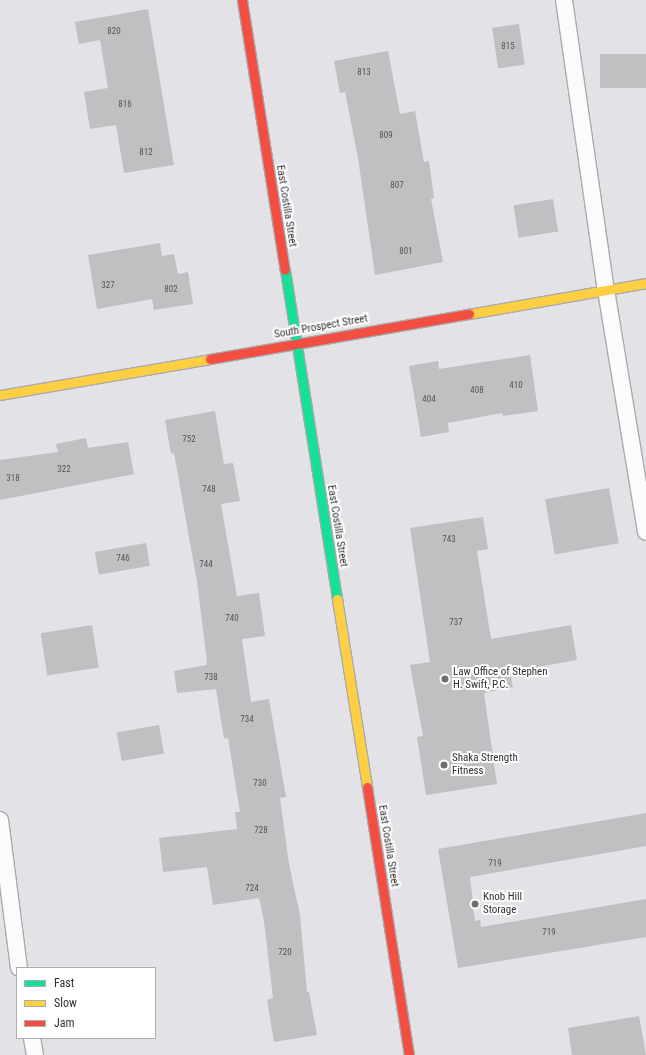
<!DOCTYPE html>
<html>
<head>
<meta charset="utf-8">
<style>
  body { margin:0 }
  #map { position:relative; width:646px; height:1055px; overflow:hidden; background:#e3e2e6; font-family:"Roboto Condensed",sans-serif }
  div>[style] { position:absolute }
  .building>* { inset:0; background:#c0bfc2; transform-origin:0 0 }
  .roads { filter:drop-shadow(1px 0 #aaaaad) drop-shadow(-1px 0 #aaaaad) drop-shadow(0 1px #aaaaad) drop-shadow(0 -1px #aaaaad) }
  .lane>* { height:16px; margin:-8px; padding:0 8px; transform-origin:8px; border-radius:8px; background:#fbfbfb }
  .fast>* { height:9px; margin:-4.5px; padding:0 4.5px; transform-origin:4.5px; border-radius:4.5px; background:#16e098 }
  .slow>* { height:9px; margin:-4.5px; padding:0 4.5px; transform-origin:4.5px; border-radius:4.5px; background:#ffcf43 }
  .jam>* { height:9px; margin:-4.5px; padding:0 4.5px; transform-origin:4.5px; border-radius:4.5px; background:#f24e42 }
  .dots>* { width:11px; height:11px; translate:-50% -50%; box-sizing:border-box; border:2px solid #fff; border-radius:50% }
  span { translate:-50% -50%; white-space:nowrap; text-align:center; line-height:1.15; -webkit-text-stroke:4px #fff; paint-order:stroke }
  .number-label { font-size:9px; color:#555457 }
  .number-label span { -webkit-text-stroke-width:0 }
  .street-label { font-size:11px; color:#313133 }
  .poi-label { font-size:11px; color:#313133 }
  .left { translate:0 -50%; text-align:left }
  .legend { position:absolute; left:16px; top:967px; width:140px; height:72px; box-sizing:border-box; background:#fff; border:1px solid #adadad; margin:0; padding:5px 7px; list-style:none; font-size:12px; color:#313133 }
  .legend li { display:flex; align-items:center; gap:8px; height:20px }
  .legend b { width:20px; border:1px solid #adadad }
</style>
</head>
<body>
<div id="map">
  <div class="building">
    <div style="clip-path:polygon(148px 9px,174px 165px,124px 173px,116px 125px,90px 129px,84px 92px,108px 88px,100px 40px,79px 44px,75px 22px)"></div>
    <div style="left:519px;top:24px;width:41px;height:27px;rotate:82deg"></div>
    <div style="clip-path:polygon(388px 51px,400px 114px,415px 111px,424px 162px,429px 161px,434px 198px,431px 199px,443px 262px,375px 275px,358px 158px,345px 92px,340px 93px,334px 61px)"></div>
    <div style="left:646px;top:54px;width:34px;height:46px;rotate:90deg"></div>
    <div style="left:553px;top:199px;width:33px;height:40px;rotate:81deg"></div>
    <div style="clip-path:polygon(160px 243px,162px 256px,174px 254px,178px 274px,188px 272px,193px 304px,154px 310px,152px 299px,97px 309px,88px 255px)"></div>
    <div style="clip-path:polygon(530px 355px,538px 411px,503px 416px,502px 413px,448px 423px,449px 432px,421px 437px,409px 366px,438px 361px,439px 369px)"></div>
    <div style="clip-path:polygon(215px 411px,224px 464px,233px 463px,240px 501px,221px 504px,237px 596px,259px 593px,265px 636px,242px 639px,251px 702px,269px 699px,286px 797px,280px 798px,289px 864px,300px 915px,307px 992px,309px 992px,317px 1035px,274px 1042px,267px 1000px,273px 998px,264px 921px,259px 898px,213px 905px,207px 867px,163px 872px,159px 838px,237px 829px,235px 812px,240px 812px,228px 738px,224px 739px,216px 689px,177px 693px,174px 671px,206px 665px,207px 661px,197px 582px,174px 453px,171px 454px,165px 420px)"></div>
    <div style="clip-path:polygon(86px 438px,88px 448px,128px 442px,134px 474px,0 500px,0 460px,58px 452px,56px 444px)"></div>
    <div style="left:609px;top:488px;width:56px;height:65px;rotate:80deg"></div>
    <div style="clip-path:polygon(483px 517px,488px 549px,477px 551px,491px 639px,571px 625px,577px 660px,510px 672px,513px 687px,484px 693px,497px 784px,426px 795px,417px 737px,423px 736px,410px 665px,430px 662px,410px 528px)"></div>
    <div style="left:146px;top:543px;width:23px;height:52px;rotate:80deg"></div>
    <div style="left:92px;top:625px;width:43px;height:52px;rotate:81deg"></div>
    <div style="left:159px;top:725px;width:29px;height:43px;rotate:80deg"></div>
    <div style="clip-path:polygon(646px 813px,646px 846px,470px 877px,475px 921px,480px 920px,481px 927px,646px 899px,646px 937px,458px 968px,438px 849px)"></div>
    <div style="clip-path:polygon(639px 1016px,646px 1055px,572px 1055px,568px 1028px)"></div>
  </div>
  <div class="roads">
    <div class="lane">
      <div style="left:564px;top:0;width:293px;rotate:81.8deg"></div>
      <div style="left:606px;top:290px;width:245px;rotate:80.6deg"></div>
      <div style="left:0;top:820px;width:149px;rotate:82.7deg"></div>
      <div style="left:32px;top:1038px;width:17px;rotate:80deg"></div>
    </div>
    <div class="fast">
      <div style="left:285px;top:270px;width:333px;rotate:81deg"></div>
    </div>
    <div class="slow">
      <div style="left:469px;top:314px;width:180px;rotate:-9.9deg"></div>
      <div style="left:0;top:395px;width:213px;rotate:-9.7deg"></div>
      <div style="left:337px;top:599px;width:190px;rotate:80.9deg"></div>
    </div>
    <div class="jam">
      <div style="left:242px;top:0;width:273px;rotate:81deg"></div>
      <div style="left:210px;top:359px;width:263px;rotate:-9.9deg"></div>
      <div style="left:367px;top:787px;width:271px;rotate:81.1deg"></div>
    </div>
  </div>
  <div class="dots">
    <div style="left:445px;top:679px;background:#6f6f72"></div>
    <div style="left:444px;top:765px;background:#6f6f72"></div>
    <div style="left:475px;top:904px;background:#6f6f72"></div>
  </div>
  <div class="number-label">
    <span style="left:114px;top:31px">820</span>
    <span style="left:508px;top:46px">815</span>
    <span style="left:364px;top:72px">813</span>
    <span style="left:125px;top:104px">816</span>
    <span style="left:386px;top:135px">809</span>
    <span style="left:146px;top:152px">812</span>
    <span style="left:397px;top:185px">807</span>
    <span style="left:406px;top:251px">801</span>
    <span style="left:108px;top:285px">327</span>
    <span style="left:171px;top:289px">802</span>
    <span style="left:516px;top:385px">410</span>
    <span style="left:477px;top:390px">408</span>
    <span style="left:429px;top:399px">404</span>
    <span style="left:189px;top:439px">752</span>
    <span style="left:64px;top:469px">322</span>
    <span style="left:13px;top:478px">318</span>
    <span style="left:209px;top:489px">748</span>
    <span style="left:449px;top:539px">743</span>
    <span style="left:123px;top:558px">746</span>
    <span style="left:206px;top:564px">744</span>
    <span style="left:232px;top:618px">740</span>
    <span style="left:456px;top:622px">737</span>
    <span style="left:211px;top:677px">738</span>
    <span style="left:247px;top:719px">734</span>
    <span style="left:260px;top:783px">730</span>
    <span style="left:261px;top:830px">728</span>
    <span style="left:495px;top:863px">719</span>
    <span style="left:252px;top:888px">724</span>
    <span style="left:549px;top:932px">719</span>
    <span style="left:285px;top:952px">720</span>
  </div>
  <div class="street-label">
    <span style="left:286px;top:206px;rotate:81deg">East Costilla Street</span>
    <span style="left:321px;top:327px;rotate:-10deg">South Prospect Street</span>
    <span style="left:337px;top:526px;rotate:81deg">East Costilla Street</span>
    <span style="left:388px;top:846px;rotate:81deg">East Costilla Street</span>
  </div>
  <div class="poi-label">
    <span class="left" style="left:453px;top:679px">Law Office of Stephen<br>H. Swift, P.C.</span>
    <span class="left" style="left:452px;top:765px">Shaka Strength<br>Fitness</span>
    <span class="left" style="left:483px;top:904px">Knob Hill<br>Storage</span>
  </div>
  <ul class="legend">
  <li><b style="height:5px;background:#16e098"></b>Fast</li>
  <li><b style="height:5px;background:#ffcf43"></b>Slow</li>
  <li><b style="height:5px;background:#f24e42"></b>Jam</li>
  </ul>
</div>
</body>
</html>
